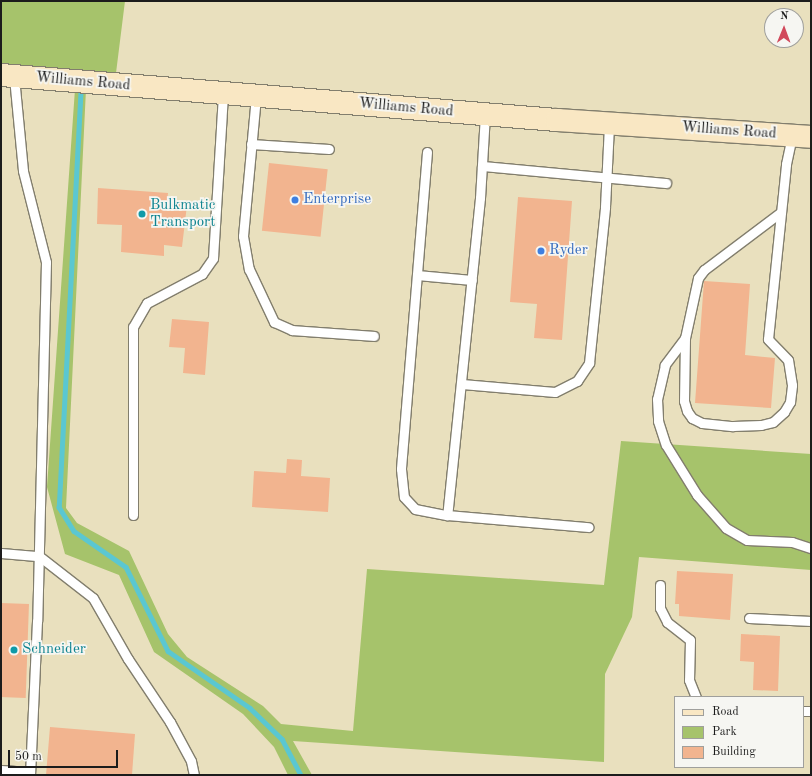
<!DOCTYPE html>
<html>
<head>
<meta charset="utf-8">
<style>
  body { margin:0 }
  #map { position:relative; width:812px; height:776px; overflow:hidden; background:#e9e0be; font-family:"Old Standard TT",serif }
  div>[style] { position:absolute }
  .green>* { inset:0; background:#a6c36b }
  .stream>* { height:4.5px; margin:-2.25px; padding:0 2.25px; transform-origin:2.25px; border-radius:2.25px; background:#5bc7d1 }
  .building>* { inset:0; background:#f2b48f; transform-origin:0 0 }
  .roads { filter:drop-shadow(1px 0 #827e6d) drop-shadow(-1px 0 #827e6d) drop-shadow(0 1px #827e6d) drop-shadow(0 -1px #827e6d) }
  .service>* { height:9px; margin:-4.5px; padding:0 4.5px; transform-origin:4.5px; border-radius:4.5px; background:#fff }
  .secondary>* { height:22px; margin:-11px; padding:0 11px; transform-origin:11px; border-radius:11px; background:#f9e7c3 }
  .dots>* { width:11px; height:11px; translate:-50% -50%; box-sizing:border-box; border:2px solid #f6f6f2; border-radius:50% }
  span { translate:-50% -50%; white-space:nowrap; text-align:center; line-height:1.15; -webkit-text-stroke:3.5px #f6f6f2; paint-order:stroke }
  .street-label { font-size:15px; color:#1c1c1c }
  .shop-label { font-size:15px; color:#366cbe }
  .left { translate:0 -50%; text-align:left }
  .culture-label { font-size:15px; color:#0d838f }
  .frame { position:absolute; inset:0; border:2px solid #1c1c1c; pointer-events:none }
  .legend { position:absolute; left:674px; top:696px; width:130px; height:72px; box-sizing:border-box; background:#f6f6f2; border:1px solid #9f9f9c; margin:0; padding:5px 7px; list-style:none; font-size:12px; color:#1c1c1c }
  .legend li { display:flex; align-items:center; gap:8px; height:20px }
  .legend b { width:20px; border:1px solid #9f9f9c }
  .north { position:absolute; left:764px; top:8px; width:40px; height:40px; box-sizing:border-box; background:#f6f6f2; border:1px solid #9f9f9c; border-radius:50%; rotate:1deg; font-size:11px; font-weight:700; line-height:16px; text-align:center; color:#1c1c1c }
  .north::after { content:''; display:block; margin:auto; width:14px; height:18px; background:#d1495b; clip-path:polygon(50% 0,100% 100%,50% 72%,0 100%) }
  .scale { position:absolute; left:8px; top:750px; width:110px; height:18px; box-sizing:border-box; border:2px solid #1c1c1c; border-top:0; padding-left:5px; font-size:12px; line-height:14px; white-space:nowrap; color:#1c1c1c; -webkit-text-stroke:3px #f6f6f2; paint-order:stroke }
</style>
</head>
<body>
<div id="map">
  <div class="green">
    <div style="clip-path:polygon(1px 1px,125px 1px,116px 73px,1px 66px)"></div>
    <div style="clip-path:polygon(75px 89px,86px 89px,66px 508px,77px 523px,129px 551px,168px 634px,187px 657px,263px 706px,281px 724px,353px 731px,367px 569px,604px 585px,621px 441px,811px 454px,811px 570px,639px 557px,632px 617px,605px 674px,604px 762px,293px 741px,312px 775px,288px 775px,274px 747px,243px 714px,154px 652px,119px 575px,65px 554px,47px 487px)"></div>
  </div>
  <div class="stream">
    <div style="left:81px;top:92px;width:416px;rotate:93deg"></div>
    <div style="left:59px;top:507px;width:28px;rotate:58deg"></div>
    <div style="left:74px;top:531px;width:63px;rotate:34.7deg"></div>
    <div style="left:126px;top:567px;width:94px;rotate:63.4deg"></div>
    <div style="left:168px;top:651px;width:100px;rotate:34.8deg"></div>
    <div style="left:250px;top:708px;width:45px;rotate:44.1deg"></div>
    <div style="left:282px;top:739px;width:41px;rotate:62.2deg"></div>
  </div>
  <div class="building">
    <div style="left:269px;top:163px;width:59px;height:68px;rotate:6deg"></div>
    <div style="clip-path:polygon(98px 188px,168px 193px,167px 203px,187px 205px,182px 247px,164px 245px,164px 256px,121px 252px,122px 225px,97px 224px)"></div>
    <div style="clip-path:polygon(518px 197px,572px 201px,562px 340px,534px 338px,537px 304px,510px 302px)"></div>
    <div style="clip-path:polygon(704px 281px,750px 284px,745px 355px,775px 358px,771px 408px,695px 403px)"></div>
    <div style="clip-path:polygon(172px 319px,209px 322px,205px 375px,183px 373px,185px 348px,169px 347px)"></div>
    <div style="clip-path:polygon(287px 459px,302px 460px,301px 476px,330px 478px,328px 512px,252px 507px,254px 471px,286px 473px)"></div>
    <div style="clip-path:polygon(677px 571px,733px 574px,730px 620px,679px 616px,679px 604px,675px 604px)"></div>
    <div style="left:1px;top:603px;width:28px;height:94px;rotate:2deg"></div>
    <div style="clip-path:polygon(741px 634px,780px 636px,778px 691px,753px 690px,754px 662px,740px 661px)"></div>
    <div style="clip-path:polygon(50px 727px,135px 734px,132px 775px,46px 775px)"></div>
  </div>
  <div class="roads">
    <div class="service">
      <div style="left:14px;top:77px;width:94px;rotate:84.5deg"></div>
      <div style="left:23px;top:171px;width:94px;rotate:75.8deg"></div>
      <div style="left:46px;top:262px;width:359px;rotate:91.4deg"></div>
      <div style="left:37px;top:621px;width:154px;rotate:92.6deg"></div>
      <div style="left:256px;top:96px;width:141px;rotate:95.3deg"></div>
      <div style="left:243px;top:236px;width:34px;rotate:80deg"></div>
      <div style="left:249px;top:269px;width:59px;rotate:64.7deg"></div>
      <div style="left:274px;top:322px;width:20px;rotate:24deg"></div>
      <div style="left:292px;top:330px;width:82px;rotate:4.2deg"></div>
      <div style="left:485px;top:114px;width:84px;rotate:93.4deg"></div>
      <div style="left:480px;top:198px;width:319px;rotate:95.9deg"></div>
      <div style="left:447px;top:515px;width:142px;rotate:4.9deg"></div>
      <div style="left:251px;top:144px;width:78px;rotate:3.7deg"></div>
      <div style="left:427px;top:152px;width:318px;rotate:94.7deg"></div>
      <div style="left:401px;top:469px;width:28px;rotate:84deg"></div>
      <div style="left:404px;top:497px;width:16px;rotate:47deg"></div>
      <div style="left:415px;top:509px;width:33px;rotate:11deg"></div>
      <div style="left:482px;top:166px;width:185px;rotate:5.3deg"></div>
      <div style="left:781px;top:212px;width:96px;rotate:143deg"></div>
      <div style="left:704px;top:270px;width:10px;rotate:127deg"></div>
      <div style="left:698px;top:278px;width:61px;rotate:102.2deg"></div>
      <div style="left:685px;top:338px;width:34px;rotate:127deg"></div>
      <div style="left:665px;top:365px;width:35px;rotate:103deg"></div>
      <div style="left:657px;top:399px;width:22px;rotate:87deg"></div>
      <div style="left:658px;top:421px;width:25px;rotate:72deg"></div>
      <div style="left:666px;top:445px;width:59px;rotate:58.2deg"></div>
      <div style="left:697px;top:495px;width:44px;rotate:48.7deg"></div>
      <div style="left:726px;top:528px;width:24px;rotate:30deg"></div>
      <div style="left:747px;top:540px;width:45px;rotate:2.5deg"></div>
      <div style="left:792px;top:542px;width:20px;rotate:18deg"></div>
      <div style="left:417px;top:275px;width:55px;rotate:5.2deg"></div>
      <div style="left:685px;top:338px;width:63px;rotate:90.9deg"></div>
      <div style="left:684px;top:401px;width:10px;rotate:73deg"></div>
      <div style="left:687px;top:411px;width:9px;rotate:54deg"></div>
      <div style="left:692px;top:418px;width:11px;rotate:27deg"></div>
      <div style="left:702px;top:423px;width:31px;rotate:6deg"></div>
      <div style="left:733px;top:426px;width:28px;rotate:-2deg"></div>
      <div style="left:761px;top:425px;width:12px;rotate:-14deg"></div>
      <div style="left:773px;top:422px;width:15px;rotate:-42deg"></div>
      <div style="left:784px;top:412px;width:12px;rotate:-59deg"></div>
      <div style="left:790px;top:402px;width:17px;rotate:-83deg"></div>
      <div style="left:792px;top:385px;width:25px;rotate:-99deg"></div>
      <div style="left:788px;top:360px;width:29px;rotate:-134deg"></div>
      <div style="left:768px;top:339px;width:176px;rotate:-84.1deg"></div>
      <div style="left:786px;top:164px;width:30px;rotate:-78deg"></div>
      <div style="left:462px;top:384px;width:93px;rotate:4.9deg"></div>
      <div style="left:555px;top:392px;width:25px;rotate:-27deg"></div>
      <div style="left:577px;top:381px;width:22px;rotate:-56deg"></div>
      <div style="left:589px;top:363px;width:157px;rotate:-84.1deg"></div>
      <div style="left:605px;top:207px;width:83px;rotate:-87.2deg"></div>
      <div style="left:133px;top:515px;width:188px;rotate:-90deg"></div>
      <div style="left:133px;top:327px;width:28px;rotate:-60deg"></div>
      <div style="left:147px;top:303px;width:62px;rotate:-27.8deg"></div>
      <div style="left:202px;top:274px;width:19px;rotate:-55deg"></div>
      <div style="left:213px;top:258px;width:164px;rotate:-86.5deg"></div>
      <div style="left:1px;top:553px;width:38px;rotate:5deg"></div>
      <div style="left:39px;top:556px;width:68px;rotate:37.9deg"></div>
      <div style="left:93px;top:598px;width:70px;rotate:60.2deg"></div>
      <div style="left:128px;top:659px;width:76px;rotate:56.3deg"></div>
      <div style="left:170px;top:722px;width:44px;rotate:61.7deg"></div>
      <div style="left:191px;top:761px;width:14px;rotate:78deg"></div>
      <div style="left:660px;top:585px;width:23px;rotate:90deg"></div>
      <div style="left:660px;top:608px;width:16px;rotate:63deg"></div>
      <div style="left:667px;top:622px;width:29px;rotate:38deg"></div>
      <div style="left:690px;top:640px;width:40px;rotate:91.4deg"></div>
      <div style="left:689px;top:680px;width:18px;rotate:68deg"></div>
      <div style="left:749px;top:618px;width:62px;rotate:2.8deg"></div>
      <div style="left:803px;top:711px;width:8px"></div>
      <div style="left:1px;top:770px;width:29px;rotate:4deg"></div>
    </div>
    <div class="secondary">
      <div style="left:1px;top:75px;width:558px;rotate:4.63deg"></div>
      <div style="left:557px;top:120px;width:255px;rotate:3.8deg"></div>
    </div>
  </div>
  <div class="dots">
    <div style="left:295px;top:200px;background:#3f7fe0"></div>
    <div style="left:142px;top:214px;background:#0f9aa8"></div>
    <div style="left:541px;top:251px;background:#3f7fe0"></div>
    <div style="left:14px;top:650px;background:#0f9aa8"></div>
  </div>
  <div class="street-label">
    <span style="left:83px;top:82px;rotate:5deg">Williams Road</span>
    <span style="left:406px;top:108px;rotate:5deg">Williams Road</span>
    <span style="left:729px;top:131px;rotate:4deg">Williams Road</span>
  </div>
  <div class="shop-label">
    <span class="left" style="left:303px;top:200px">Enterprise</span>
    <span class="left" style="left:549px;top:251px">Ryder</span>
  </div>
  <div class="culture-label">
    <span class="left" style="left:150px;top:214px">Bulkmatic<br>Transport</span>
    <span class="left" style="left:22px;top:650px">Schneider</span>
  </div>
  <div class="frame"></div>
  <ul class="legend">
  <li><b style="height:5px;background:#f9e7c3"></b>Road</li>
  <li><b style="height:11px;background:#a6c36b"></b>Park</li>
  <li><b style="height:11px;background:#f2b48f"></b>Building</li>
  </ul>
  <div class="north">N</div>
  <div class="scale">50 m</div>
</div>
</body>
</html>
